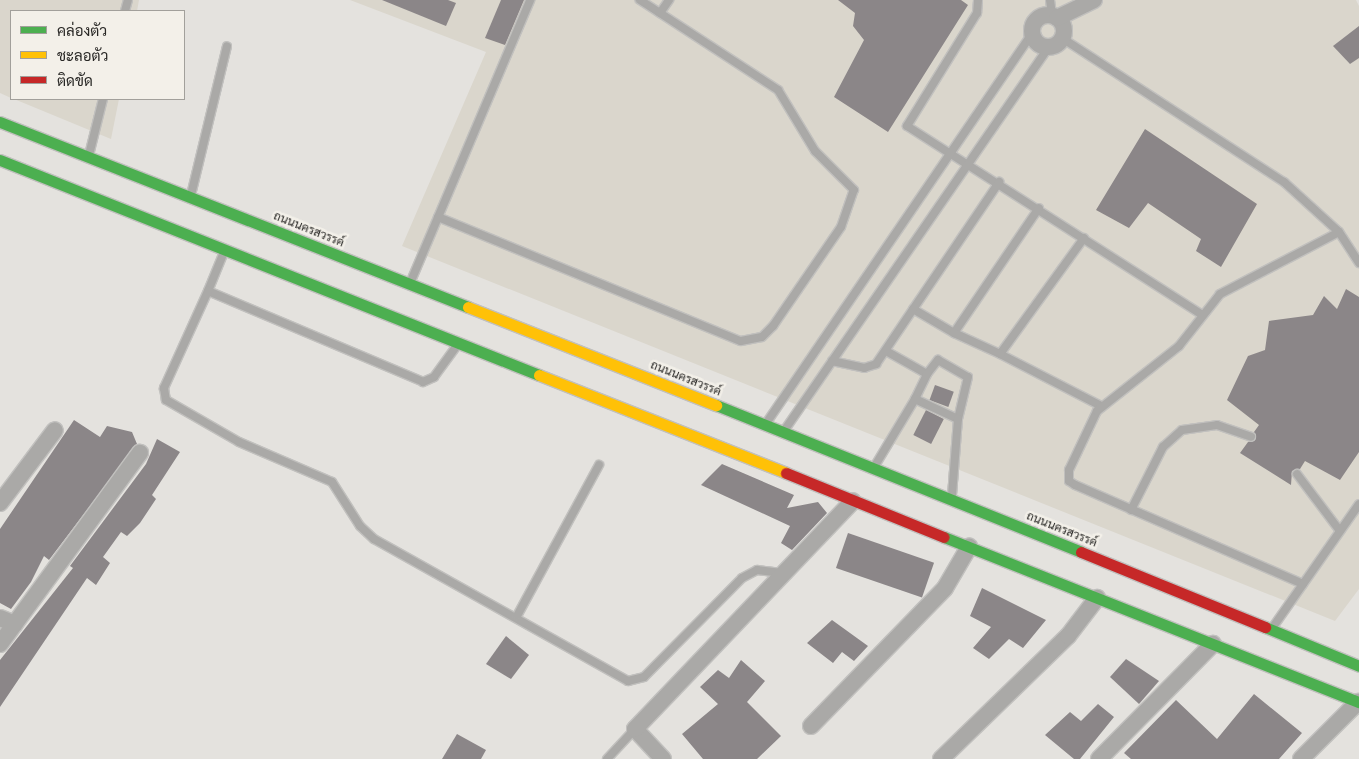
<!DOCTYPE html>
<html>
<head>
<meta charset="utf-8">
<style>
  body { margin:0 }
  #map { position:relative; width:1359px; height:759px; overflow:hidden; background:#e4e2de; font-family:"Noto Sans",Sarabun,sans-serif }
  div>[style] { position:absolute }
  .built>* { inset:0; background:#dad6cc }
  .building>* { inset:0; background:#8b8688; transform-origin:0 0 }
  .roads { filter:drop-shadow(1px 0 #c1c0be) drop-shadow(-1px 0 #c1c0be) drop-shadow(0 1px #c1c0be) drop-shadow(0 -1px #c1c0be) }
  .lane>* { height:8px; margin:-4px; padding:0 4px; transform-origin:4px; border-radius:4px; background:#aaa9a7 }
  .street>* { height:16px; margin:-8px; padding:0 8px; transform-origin:8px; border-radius:8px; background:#aaa9a7 }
  .street>.ring { margin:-8px; padding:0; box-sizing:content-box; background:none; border:16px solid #aaa9a7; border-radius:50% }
  .fast>* { height:11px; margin:-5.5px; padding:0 5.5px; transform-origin:5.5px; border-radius:5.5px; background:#4caf50 }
  .slow>* { height:11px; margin:-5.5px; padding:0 5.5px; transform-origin:5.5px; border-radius:5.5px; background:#ffc107 }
  .jam>* { height:11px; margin:-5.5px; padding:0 5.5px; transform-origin:5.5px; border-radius:5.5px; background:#c62828 }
  span { translate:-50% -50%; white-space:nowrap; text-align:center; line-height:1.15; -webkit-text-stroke:5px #f3f0e9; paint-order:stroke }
  .street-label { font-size:12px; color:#282725 }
  .legend { position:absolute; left:10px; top:10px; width:175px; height:90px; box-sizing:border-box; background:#f3f0e9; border:1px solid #a2a09b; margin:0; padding:6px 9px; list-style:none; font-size:15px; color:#282725 }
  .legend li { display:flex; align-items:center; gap:10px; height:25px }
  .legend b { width:25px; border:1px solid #a2a09b }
</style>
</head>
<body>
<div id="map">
  <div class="built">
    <div style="clip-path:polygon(0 0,139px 0,137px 11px,11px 11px,11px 98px,0 93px)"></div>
    <div style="clip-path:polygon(350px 0,1356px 0,1359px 6px,1359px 589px,1335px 621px,402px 246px,486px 52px)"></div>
    <div style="clip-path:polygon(14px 99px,119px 99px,111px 139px)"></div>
  </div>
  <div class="building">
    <div style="clip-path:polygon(382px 0,448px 0,456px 3px,446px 26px)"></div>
    <div style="clip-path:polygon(501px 0,524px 0,505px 45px,485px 38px)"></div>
    <div style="clip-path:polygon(838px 0,961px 0,968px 5px,888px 132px,834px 97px,864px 40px,853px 26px,855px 13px)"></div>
    <div style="clip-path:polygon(1359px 26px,1359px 58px,1350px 64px,1333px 46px)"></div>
    <div style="clip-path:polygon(1145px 129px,1257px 204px,1221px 267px,1196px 251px,1201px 239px,1148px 203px,1129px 228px,1096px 210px)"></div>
    <div style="clip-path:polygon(1346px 289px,1359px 297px,1359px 452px,1340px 480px,1305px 461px,1300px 469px,1292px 471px,1291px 485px,1240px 453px,1248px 442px,1256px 439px,1254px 432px,1259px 425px,1227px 400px,1248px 356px,1265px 350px,1269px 321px,1313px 315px,1324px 296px,1337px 309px)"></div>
    <div style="left:935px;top:385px;width:20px;height:16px;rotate:20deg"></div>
    <div style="left:926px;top:410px;width:20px;height:28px;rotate:27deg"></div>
    <div style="clip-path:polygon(74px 420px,100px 437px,107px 426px,132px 432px,137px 444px,49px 560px,44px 556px,31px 582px,11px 609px,0 603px,0 529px)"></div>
    <div style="clip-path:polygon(157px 439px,180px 452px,152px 495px,156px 499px,140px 523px,127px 536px,121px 532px,103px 557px,110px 563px,96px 585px,87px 578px,0 707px,0 660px,73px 568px,70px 566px,146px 464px)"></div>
    <div style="clip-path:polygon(722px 464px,794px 495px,787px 508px,818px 502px,827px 513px,792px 550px,781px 543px,790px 526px,701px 485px)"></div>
    <div style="left:848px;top:533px;width:91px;height:37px;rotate:19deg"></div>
    <div style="clip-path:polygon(982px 588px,1046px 620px,1023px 648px,1009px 639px,989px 659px,973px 648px,991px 627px,970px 616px)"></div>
    <div style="clip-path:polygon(832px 620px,868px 646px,854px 661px,842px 652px,833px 663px,807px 643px)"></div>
    <div style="clip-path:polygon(506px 636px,529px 655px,511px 679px,486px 664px)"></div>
    <div style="clip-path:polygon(1126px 659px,1159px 681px,1139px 704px,1110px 677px)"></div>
    <div style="clip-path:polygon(741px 660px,765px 681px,747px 702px,781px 736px,757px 759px,703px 759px,682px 734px,718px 704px,700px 687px,718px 670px,729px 678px)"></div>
    <div style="clip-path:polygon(1254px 694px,1302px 733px,1279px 759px,1131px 759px,1124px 753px,1176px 700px,1217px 739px)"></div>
    <div style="clip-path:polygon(1098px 704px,1114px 717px,1080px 759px,1074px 759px,1045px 735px,1070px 712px,1081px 721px)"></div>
    <div style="clip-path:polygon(457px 734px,486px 750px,481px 759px,442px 759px)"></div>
  </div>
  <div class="roads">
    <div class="lane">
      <div style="left:978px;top:0;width:13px;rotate:94deg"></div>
      <div style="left:977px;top:13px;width:133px;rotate:121.8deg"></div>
      <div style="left:907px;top:126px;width:350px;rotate:32.6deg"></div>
      <div style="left:1050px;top:0;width:15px;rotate:82deg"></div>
      <div style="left:125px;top:11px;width:11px;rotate:-75deg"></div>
      <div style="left:660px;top:13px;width:16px;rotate:-55deg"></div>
      <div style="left:1062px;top:38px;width:265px;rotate:33deg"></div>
      <div style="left:1284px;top:182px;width:74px;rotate:42.3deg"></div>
      <div style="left:1339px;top:232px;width:37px;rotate:57deg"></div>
      <div style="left:89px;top:155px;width:58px;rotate:-76deg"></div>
      <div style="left:191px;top:195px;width:153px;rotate:-76.4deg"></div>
      <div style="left:438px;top:217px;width:327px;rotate:22.3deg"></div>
      <div style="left:741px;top:341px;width:21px;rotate:-11deg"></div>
      <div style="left:762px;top:337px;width:16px;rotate:-45deg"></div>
      <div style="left:773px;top:326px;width:120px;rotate:-55.5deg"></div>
      <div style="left:841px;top:227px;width:39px;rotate:-71deg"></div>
      <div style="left:854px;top:190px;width:55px;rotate:-135deg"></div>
      <div style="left:815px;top:151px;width:71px;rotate:-121.2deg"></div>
      <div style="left:778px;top:90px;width:165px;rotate:-146.9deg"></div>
      <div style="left:1084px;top:238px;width:143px;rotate:125.9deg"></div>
      <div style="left:1000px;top:354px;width:114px;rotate:27.2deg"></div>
      <div style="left:224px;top:252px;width:42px;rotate:112.3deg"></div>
      <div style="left:208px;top:291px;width:233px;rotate:22.9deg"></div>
      <div style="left:423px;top:382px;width:12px;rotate:-24deg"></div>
      <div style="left:434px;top:377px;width:37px;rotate:-54deg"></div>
      <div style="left:411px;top:281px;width:305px;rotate:-67deg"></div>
      <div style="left:208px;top:291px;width:107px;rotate:114.4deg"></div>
      <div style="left:164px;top:388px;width:12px;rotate:81deg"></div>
      <div style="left:166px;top:400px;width:84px;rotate:29.9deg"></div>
      <div style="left:239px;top:442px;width:101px;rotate:23.3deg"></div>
      <div style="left:332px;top:482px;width:52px;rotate:57.5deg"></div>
      <div style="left:360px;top:526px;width:19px;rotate:43deg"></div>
      <div style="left:374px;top:539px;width:291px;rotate:29.2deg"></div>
      <div style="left:628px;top:681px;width:16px;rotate:-14deg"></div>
      <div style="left:644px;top:677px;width:139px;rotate:-45.3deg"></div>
      <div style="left:742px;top:578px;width:17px;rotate:-28deg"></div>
      <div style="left:757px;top:570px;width:25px;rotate:7deg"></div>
      <div style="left:913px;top:309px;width:48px;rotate:30.3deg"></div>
      <div style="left:954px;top:333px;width:151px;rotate:-55.8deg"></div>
      <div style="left:954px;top:333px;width:51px;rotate:24.5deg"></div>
      <div style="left:886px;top:351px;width:47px;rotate:29.3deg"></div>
      <div style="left:927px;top:374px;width:18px;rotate:-52deg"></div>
      <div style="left:938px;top:360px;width:34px;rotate:30deg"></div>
      <div style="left:968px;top:377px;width:43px;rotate:103.4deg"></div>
      <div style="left:832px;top:361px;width:33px;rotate:12deg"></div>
      <div style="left:864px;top:368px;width:13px;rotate:-18deg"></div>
      <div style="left:876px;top:364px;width:220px;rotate:-55.9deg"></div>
      <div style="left:915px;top:399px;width:28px;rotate:-64deg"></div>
      <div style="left:767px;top:422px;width:471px;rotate:-55.7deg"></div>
      <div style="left:786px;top:428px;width:463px;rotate:-55.4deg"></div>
      <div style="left:876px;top:464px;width:76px;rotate:-59deg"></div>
      <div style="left:915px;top:399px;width:47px;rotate:24.9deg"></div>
      <div style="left:958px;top:419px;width:77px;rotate:94.5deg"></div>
      <div style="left:1297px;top:474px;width:71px;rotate:53deg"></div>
      <div style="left:1131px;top:510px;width:71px;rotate:-63.1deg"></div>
      <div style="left:1163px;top:447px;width:25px;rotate:-42deg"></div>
      <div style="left:1182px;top:430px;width:35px;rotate:-8deg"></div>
      <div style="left:1217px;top:425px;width:36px;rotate:19deg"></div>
      <div style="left:1303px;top:584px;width:249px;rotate:-156.5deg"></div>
      <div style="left:1075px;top:485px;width:7px;rotate:-146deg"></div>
      <div style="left:1069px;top:481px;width:11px;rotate:-90deg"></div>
      <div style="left:1069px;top:470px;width:65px;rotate:-64.6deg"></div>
      <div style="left:1097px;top:411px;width:105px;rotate:-38.4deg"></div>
      <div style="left:1179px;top:346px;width:66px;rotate:-51.7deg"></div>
      <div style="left:1220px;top:294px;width:134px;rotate:-27.5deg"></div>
      <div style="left:517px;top:616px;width:172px;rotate:-61.5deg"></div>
      <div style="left:1273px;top:627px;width:150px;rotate:-55deg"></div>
      <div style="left:607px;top:759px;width:41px;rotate:-47deg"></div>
    </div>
    <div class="street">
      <div class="ring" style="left:1032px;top:15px;width:16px;height:16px"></div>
      <div style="left:1057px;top:18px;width:41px;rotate:-25.9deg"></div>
      <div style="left:0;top:503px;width:91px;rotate:-53deg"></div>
      <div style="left:0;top:618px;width:16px;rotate:22deg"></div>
      <div style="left:0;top:644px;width:237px;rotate:-53.8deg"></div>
      <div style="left:811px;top:726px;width:192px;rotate:-45.8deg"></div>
      <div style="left:945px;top:588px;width:48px;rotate:-59.7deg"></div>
      <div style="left:663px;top:759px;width:41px;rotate:-133deg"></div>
      <div style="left:635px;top:729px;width:315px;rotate:-46.3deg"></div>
      <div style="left:941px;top:759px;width:177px;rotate:-44.1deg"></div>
      <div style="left:1068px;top:636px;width:48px;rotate:-52.7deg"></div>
      <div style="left:1099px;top:759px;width:162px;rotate:-45.3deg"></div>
      <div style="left:1301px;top:759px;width:81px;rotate:-45deg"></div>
    </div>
    <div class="fast">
      <div style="left:0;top:122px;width:503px;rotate:21.57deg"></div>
      <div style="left:0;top:160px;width:580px;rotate:21.75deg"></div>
      <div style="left:716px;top:405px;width:393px;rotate:21.9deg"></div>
      <div style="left:944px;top:537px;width:447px;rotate:21.7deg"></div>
      <div style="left:1265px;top:627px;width:102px;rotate:22.5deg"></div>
    </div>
    <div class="slow">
      <div style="left:468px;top:307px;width:267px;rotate:21.6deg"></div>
      <div style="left:539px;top:375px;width:266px;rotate:21.6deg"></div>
    </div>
    <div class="jam">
      <div style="left:786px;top:473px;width:170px;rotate:22.1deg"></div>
      <div style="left:1081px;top:552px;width:199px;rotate:22.2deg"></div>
    </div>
  </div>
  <div class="street-label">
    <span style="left:309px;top:229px;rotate:22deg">ถนนนครสวรรค์</span>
    <span style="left:686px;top:378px;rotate:22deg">ถนนนครสวรรค์</span>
    <span style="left:1062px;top:529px;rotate:22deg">ถนนนครสวรรค์</span>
  </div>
  <ul class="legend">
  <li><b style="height:6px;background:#4caf50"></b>คล่องตัว</li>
  <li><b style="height:6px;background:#ffc107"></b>ชะลอตัว</li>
  <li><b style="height:6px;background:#c62828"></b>ติดขัด</li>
  </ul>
</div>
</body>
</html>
